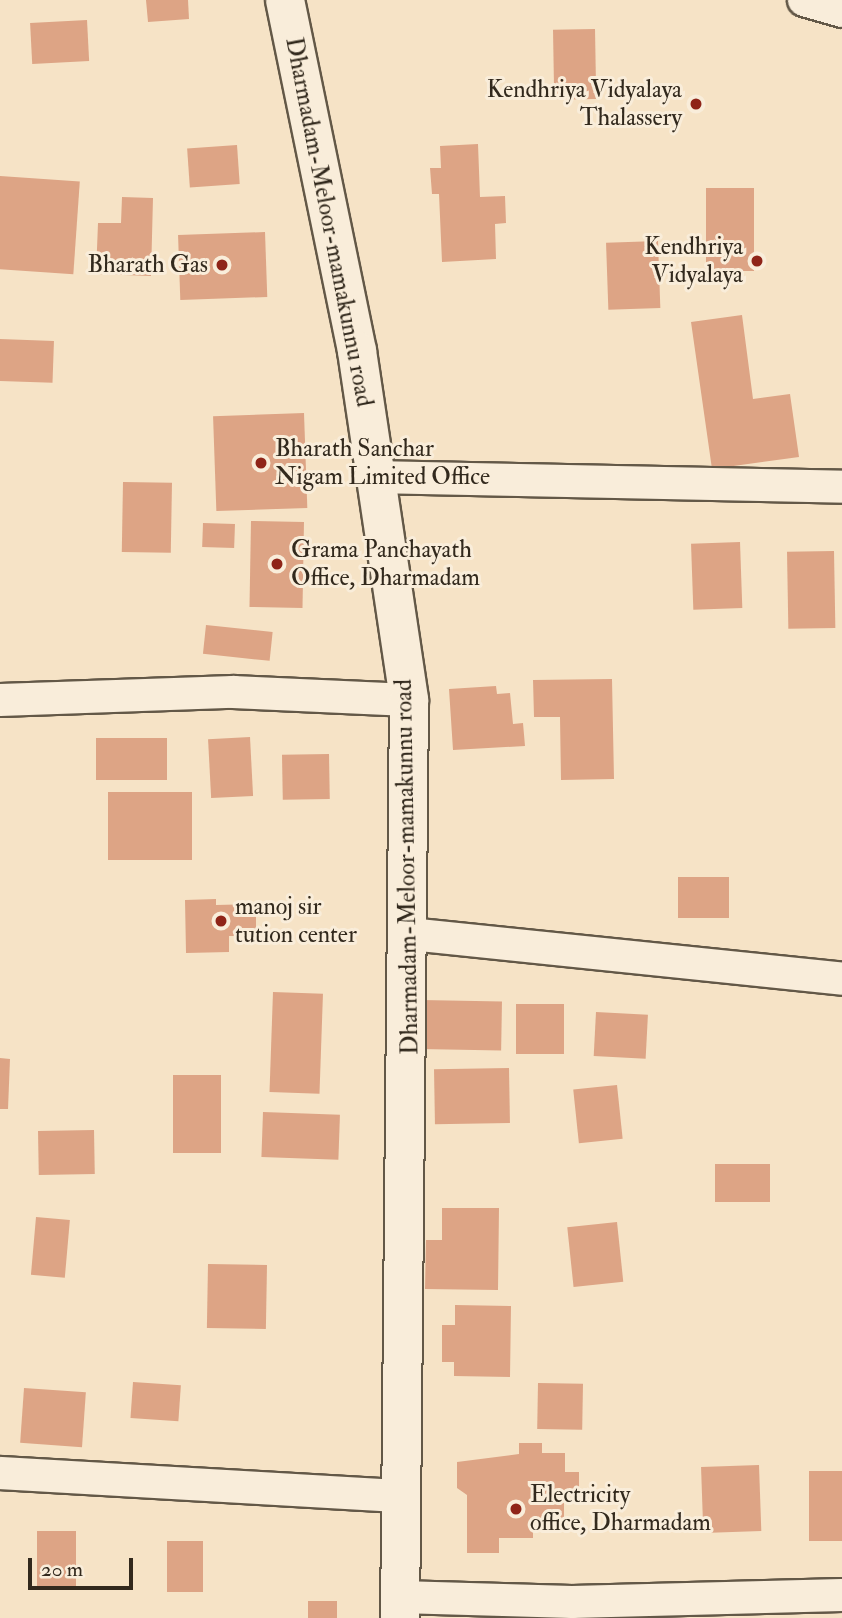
<!DOCTYPE html>
<html>
<head>
<meta charset="utf-8">
<style>
  body { margin:0 }
  #map { position:relative; width:842px; height:1618px; overflow:hidden; background:#f6e3c6; font-family:"IM FELL Double Pica",serif }
  div>[style] { position:absolute }
  .building>* { inset:0; background:#dda485; transform-origin:0 0 }
  .roads { filter:drop-shadow(2px 0 #635847) drop-shadow(-2px 0 #635847) drop-shadow(0 2px #635847) drop-shadow(0 -2px #635847) }
  .minor>* { height:32px; margin:-16px; padding:0 16px; transform-origin:16px; border-radius:16px; background:#f9edda }
  .secondary>* { height:38px; margin:-19px; padding:0 19px; transform-origin:19px; border-radius:19px; background:#f9edda }
  .dots>* { width:19px; height:19px; translate:-50% -50%; box-sizing:border-box; border:4px solid #f9edda; border-radius:50% }
  span { translate:-50% -50%; white-space:nowrap; text-align:center; line-height:1.15; -webkit-text-stroke:6px #f9edda; paint-order:stroke }
  .poi-label { font-size:24px; color:#32291d }
  .right { translate:-100% -50%; text-align:right }
  .left { translate:0 -50%; text-align:left }
  .street-label { font-size:24px; color:#32291d }
  .scale { position:absolute; left:28px; top:1558px; width:105px; height:32px; box-sizing:border-box; border:4px solid #32291d; border-top:0; padding-left:9px; font-size:21px; line-height:24px; white-space:nowrap; color:#32291d; -webkit-text-stroke:5px #f9edda; paint-order:stroke }
</style>
</head>
<body>
<div id="map">
  <div class="building">
    <div style="clip-path:polygon(146px 0,188px 0,189px 19px,148px 22px)"></div>
    <div style="left:87px;top:20px;width:41px;height:57px;rotate:87deg"></div>
    <div style="left:595px;top:29px;width:70px;height:42px;rotate:89deg"></div>
    <div style="clip-path:polygon(478px 144px,480px 197px,505px 196px,506px 223px,495px 224px,496px 259px,442px 262px,439px 194px,432px 194px,430px 168px,441px 168px,440px 146px)"></div>
    <div style="left:237px;top:145px;width:39px;height:50px;rotate:86deg"></div>
    <div style="left:0;top:176px;width:80px;height:93px;rotate:4deg"></div>
    <div style="left:706px;top:188px;width:48px;height:83px"></div>
    <div style="clip-path:polygon(122px 197px,153px 198px,151px 276px,96px 274px,98px 223px,121px 223px)"></div>
    <div style="left:265px;top:232px;width:65px;height:87px;rotate:88deg"></div>
    <div style="left:658px;top:241px;width:67px;height:52px;rotate:88deg"></div>
    <div style="clip-path:polygon(742px 315px,753px 399px,790px 394px,799px 457px,712px 469px,691px 322px)"></div>
    <div style="left:0;top:339px;width:54px;height:42px;rotate:2deg"></div>
    <div style="left:304px;top:413px;width:95px;height:91px;rotate:88deg"></div>
    <div style="left:123px;top:482px;width:49px;height:70px;rotate:1deg"></div>
    <div style="left:251px;top:521px;width:53px;height:86px;rotate:1deg"></div>
    <div style="left:203px;top:523px;width:32px;height:24px;rotate:2deg"></div>
    <div style="left:740px;top:542px;width:66px;height:49px;rotate:88deg"></div>
    <div style="left:834px;top:551px;width:77px;height:47px;rotate:89deg"></div>
    <div style="left:206px;top:625px;width:67px;height:29px;rotate:6deg"></div>
    <div style="clip-path:polygon(612px 679px,614px 779px,561px 780px,560px 717px,534px 717px,533px 680px)"></div>
    <div style="clip-path:polygon(496px 686px,497px 694px,510px 693px,513px 724px,523px 723px,525px 746px,453px 750px,449px 689px)"></div>
    <div style="left:250px;top:737px;width:59px;height:42px;rotate:87deg"></div>
    <div style="left:96px;top:738px;width:71px;height:42px"></div>
    <div style="left:329px;top:754px;width:45px;height:47px;rotate:89deg"></div>
    <div style="left:108px;top:792px;width:84px;height:68px"></div>
    <div style="left:678px;top:877px;width:51px;height:41px"></div>
    <div style="clip-path:polygon(216px 899px,216px 905px,256px 904px,256px 936px,229px 936px,229px 952px,186px 953px,185px 900px)"></div>
    <div style="left:273px;top:992px;width:50px;height:100px;rotate:2deg"></div>
    <div style="left:421px;top:1000px;width:81px;height:49px;rotate:1deg"></div>
    <div style="left:516px;top:1004px;width:48px;height:50px"></div>
    <div style="left:596px;top:1012px;width:52px;height:44px;rotate:3deg"></div>
    <div style="clip-path:polygon(0 1058px,10px 1059px,8px 1109px,0 1109px)"></div>
    <div style="left:509px;top:1068px;width:55px;height:75px;rotate:89deg"></div>
    <div style="left:173px;top:1075px;width:48px;height:78px"></div>
    <div style="left:617px;top:1085px;width:54px;height:44px;rotate:84deg"></div>
    <div style="left:263px;top:1112px;width:77px;height:45px;rotate:2deg"></div>
    <div style="left:94px;top:1130px;width:44px;height:56px;rotate:89deg"></div>
    <div style="left:715px;top:1164px;width:55px;height:38px"></div>
    <div style="clip-path:polygon(442px 1208px,499px 1208px,498px 1290px,425px 1289px,426px 1240px,442px 1240px)"></div>
    <div style="left:36px;top:1217px;width:34px;height:58px;rotate:5deg"></div>
    <div style="left:617px;top:1222px;width:60px;height:50px;rotate:84deg"></div>
    <div style="left:208px;top:1264px;width:59px;height:64px;rotate:1deg"></div>
    <div style="clip-path:polygon(455px 1305px,511px 1306px,510px 1377px,454px 1376px,454px 1362px,442px 1362px,442px 1325px,455px 1325px)"></div>
    <div style="left:133px;top:1382px;width:48px;height:36px;rotate:4deg"></div>
    <div style="left:538px;top:1383px;width:45px;height:46px;rotate:1deg"></div>
    <div style="left:24px;top:1388px;width:62px;height:55px;rotate:4deg"></div>
    <div style="clip-path:polygon(519px 1443px,542px 1443px,542px 1453px,565px 1453px,565px 1472px,579px 1472px,579px 1496px,564px 1496px,564px 1523px,533px 1523px,533px 1538px,499px 1538px,499px 1553px,467px 1553px,467px 1495px,457px 1488px,457px 1462px,519px 1454px)"></div>
    <div style="left:759px;top:1465px;width:66px;height:58px;rotate:88deg"></div>
    <div style="left:842px;top:1471px;width:70px;height:33px;rotate:90deg"></div>
    <div style="left:37px;top:1531px;width:39px;height:59px"></div>
    <div style="left:167px;top:1541px;width:36px;height:51px"></div>
    <div style="left:308px;top:1601px;width:29px;height:17px"></div>
  </div>
  <div class="roads">
    <div class="minor">
      <div style="left:804px;top:0;width:40px;rotate:16deg"></div>
      <div style="left:377px;top:477px;width:465px;rotate:1.2deg"></div>
      <div style="left:0;top:700px;width:233px;rotate:-2deg"></div>
      <div style="left:233px;top:692px;width:176px;rotate:2.6deg"></div>
      <div style="left:410px;top:934px;width:434px;rotate:5.9deg"></div>
      <div style="left:0;top:1473px;width:400px;rotate:3.3deg"></div>
      <div style="left:400px;top:1597px;width:172px;rotate:1.7deg"></div>
      <div style="left:572px;top:1602px;width:270px;rotate:-1.5deg"></div>
    </div>
    <div class="secondary">
      <div style="left:285px;top:0;width:358px;rotate:78.4deg"></div>
      <div style="left:357px;top:351px;width:353px;rotate:81.5deg"></div>
      <div style="left:409px;top:700px;width:918px;rotate:90.56deg"></div>
    </div>
  </div>
  <div class="dots">
    <div style="left:696px;top:104px;background:#8f2418"></div>
    <div style="left:757px;top:261px;background:#8f2418"></div>
    <div style="left:222px;top:265px;background:#8f2418"></div>
    <div style="left:261px;top:463px;background:#8f2418"></div>
    <div style="left:277px;top:564px;background:#8f2418"></div>
    <div style="left:221px;top:921px;background:#8f2418"></div>
    <div style="left:516px;top:1509px;background:#8f2418"></div>
  </div>
  <div class="poi-label">
    <span class="right" style="left:682px;top:104px">Kendhriya Vidyalaya<br>Thalassery</span>
    <span class="right" style="left:743px;top:261px">Kendhriya<br>Vidyalaya</span>
    <span class="right" style="left:208px;top:265px">Bharath Gas</span>
    <span class="left" style="left:275px;top:463px">Bharath Sanchar<br>Nigam Limited Office</span>
    <span class="left" style="left:291px;top:564px">Grama Panchayath<br>Office, Dharmadam</span>
    <span class="left" style="left:235px;top:921px">manoj sir<br>tution center</span>
    <span class="left" style="left:530px;top:1509px">Electricity<br>office, Dharmadam</span>
  </div>
  <div class="street-label">
    <span style="left:329px;top:222px;rotate:79deg">Dharmadam-Meloor-mamakunnu road</span>
    <span style="left:407px;top:867px;rotate:-91deg">Dharmadam-Meloor-mamakunnu road</span>
  </div>
  <div class="scale">20 m</div>
</div>
</body>
</html>
